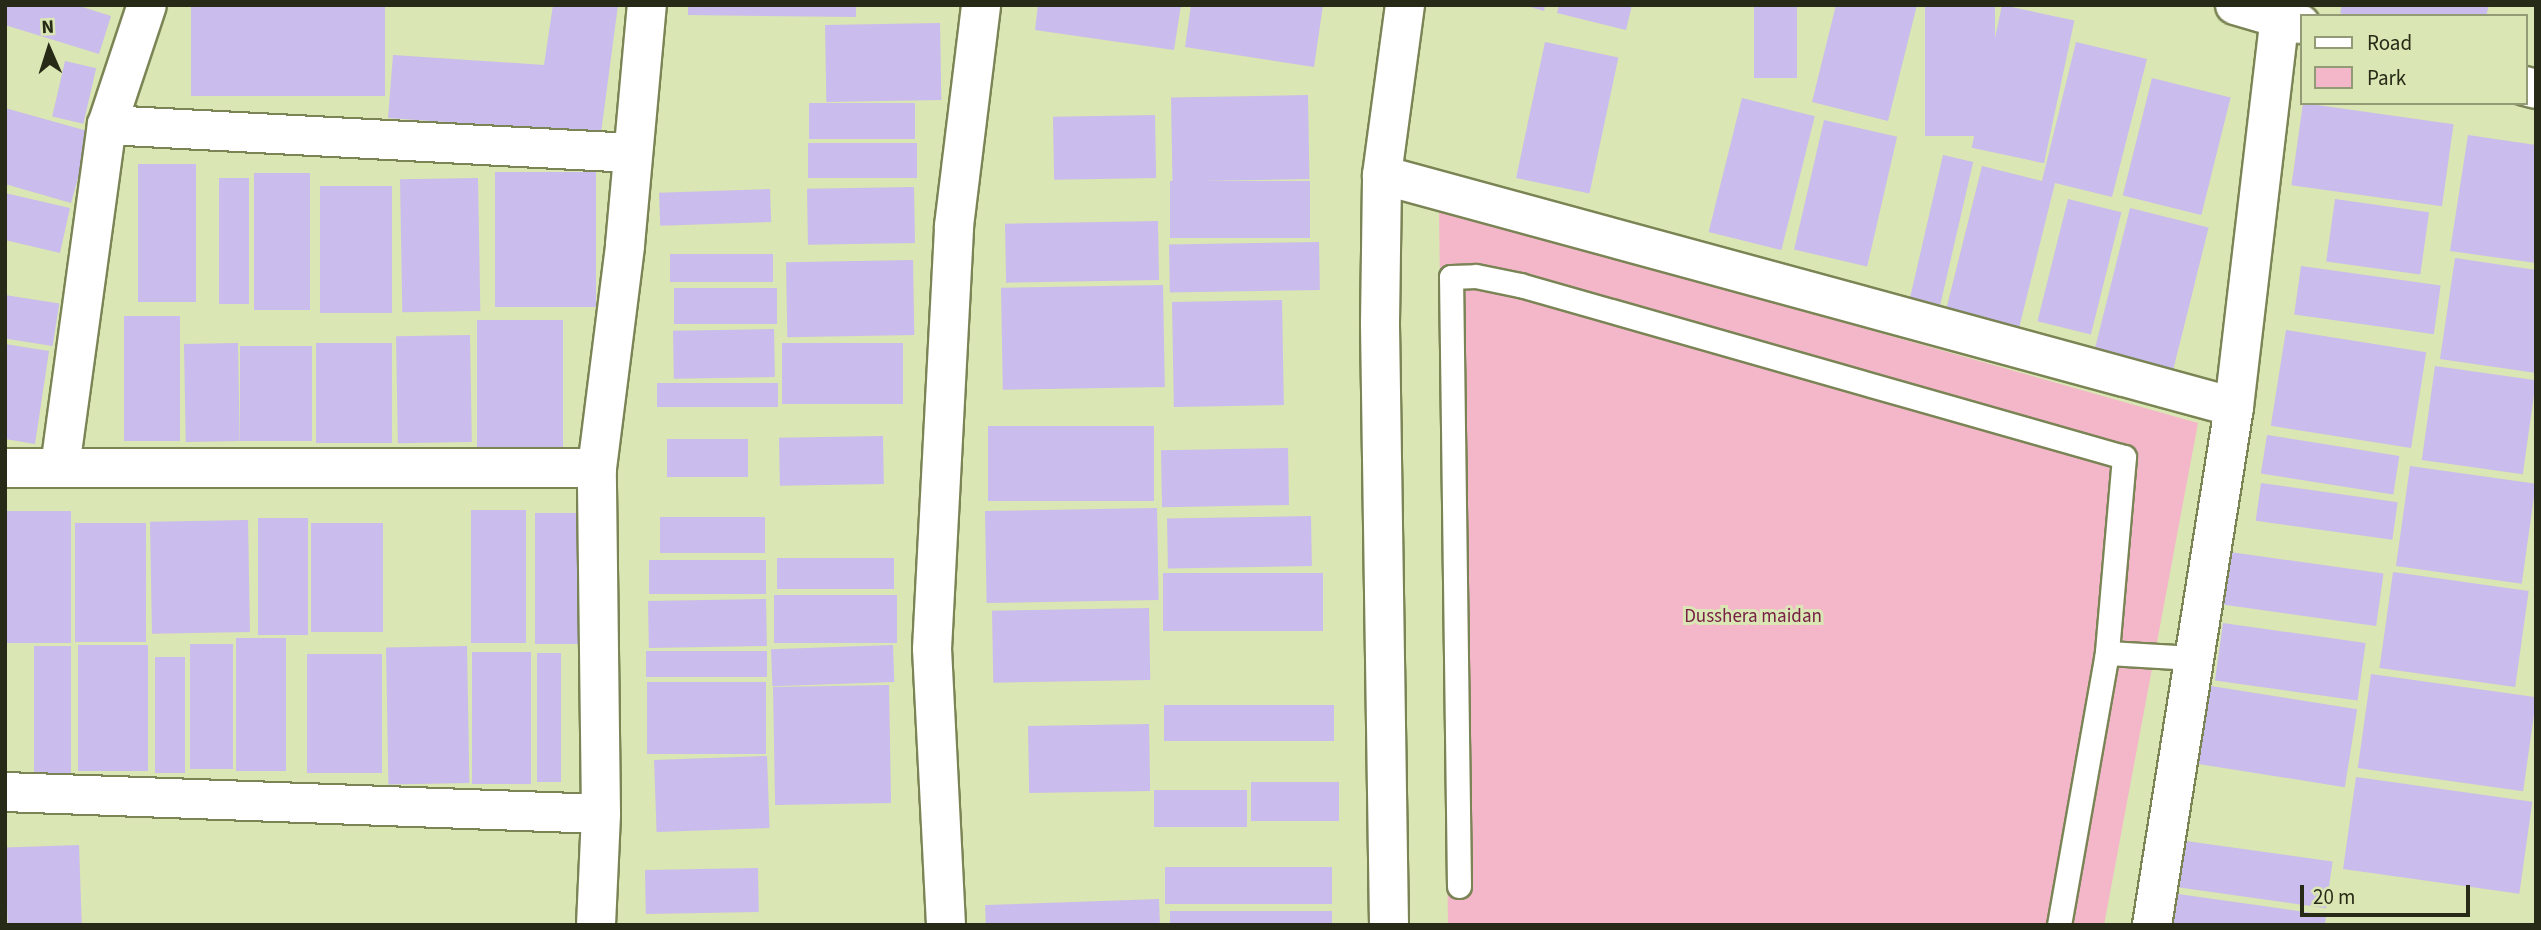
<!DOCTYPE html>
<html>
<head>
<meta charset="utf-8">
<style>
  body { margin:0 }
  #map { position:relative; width:2541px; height:930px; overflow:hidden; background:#dae6b3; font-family:"Source Sans 3",sans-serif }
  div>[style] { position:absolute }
  .green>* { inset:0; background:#f4b7ca }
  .building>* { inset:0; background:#cabcec; transform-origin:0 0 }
  .roads { filter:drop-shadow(2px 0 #7a8455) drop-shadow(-2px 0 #7a8455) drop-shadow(0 2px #7a8455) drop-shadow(0 -2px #7a8455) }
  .lane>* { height:23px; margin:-11.5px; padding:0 11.5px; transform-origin:11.5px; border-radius:11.5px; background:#fff }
  .street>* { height:38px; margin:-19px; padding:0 19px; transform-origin:19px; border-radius:19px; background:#fff }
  span { translate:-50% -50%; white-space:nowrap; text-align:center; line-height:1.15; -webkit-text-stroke:6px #dae6b3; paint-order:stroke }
  .park-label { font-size:19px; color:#782046 }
  .frame { position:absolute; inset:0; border:7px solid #272a17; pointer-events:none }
  .legend { position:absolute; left:2300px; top:14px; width:228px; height:91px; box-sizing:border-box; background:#dae6b3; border:2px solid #929b75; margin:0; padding:9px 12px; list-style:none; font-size:21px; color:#272a17 }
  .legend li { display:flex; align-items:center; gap:14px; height:35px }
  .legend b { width:35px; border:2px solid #929b75 }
  .north { position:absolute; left:14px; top:14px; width:70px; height:70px; -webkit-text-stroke:5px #dae6b3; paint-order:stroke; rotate:357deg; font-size:19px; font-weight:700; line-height:28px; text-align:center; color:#272a17 }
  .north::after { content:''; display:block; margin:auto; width:24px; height:32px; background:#272a17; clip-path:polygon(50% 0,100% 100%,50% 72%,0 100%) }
  .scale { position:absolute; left:2300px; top:885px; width:170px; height:32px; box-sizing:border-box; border:4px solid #272a17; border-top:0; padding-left:9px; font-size:21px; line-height:24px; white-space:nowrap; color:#272a17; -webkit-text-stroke:5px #dae6b3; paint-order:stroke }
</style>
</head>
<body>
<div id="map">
  <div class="green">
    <div style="clip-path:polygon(1439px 208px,2198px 423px,2104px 925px,1448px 925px)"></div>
  </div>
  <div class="building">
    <div style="clip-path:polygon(5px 5px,76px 5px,111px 16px,99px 54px,5px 25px)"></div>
    <div style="left:191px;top:5px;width:194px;height:91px"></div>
    <div style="clip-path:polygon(553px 5px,618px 5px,601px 133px,388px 118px,393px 55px,544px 65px)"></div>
    <div style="clip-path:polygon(688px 5px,856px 5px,856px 17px,688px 15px)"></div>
    <div style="clip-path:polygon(1038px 5px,1181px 5px,1174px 50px,1035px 30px)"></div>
    <div style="clip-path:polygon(1191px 5px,1323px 5px,1314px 67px,1185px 47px)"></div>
    <div style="clip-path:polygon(1524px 5px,1545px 5px,1544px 11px)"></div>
    <div style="clip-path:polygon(1559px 5px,1632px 5px,1626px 30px,1557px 13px)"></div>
    <div style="left:1754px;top:5px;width:43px;height:73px"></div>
    <div style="clip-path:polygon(1836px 5px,1917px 5px,1888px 121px,1812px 102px)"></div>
    <div style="left:1925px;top:5px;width:70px;height:131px"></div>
    <div style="left:2002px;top:5px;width:74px;height:146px;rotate:12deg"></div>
    <div style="clip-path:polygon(2342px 5px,2489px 5px,2486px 16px,2349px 16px,2340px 13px)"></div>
    <div style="left:940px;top:23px;width:77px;height:115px;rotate:89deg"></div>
    <div style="left:1545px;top:42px;width:75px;height:139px;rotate:12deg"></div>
    <div style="clip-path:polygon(2076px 42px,2147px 59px,2112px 197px,2055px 183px,2019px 328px,1946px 310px,1982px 166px,2042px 181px)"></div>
    <div style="left:65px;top:61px;width:32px;height:57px;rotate:13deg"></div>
    <div style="left:2152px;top:78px;width:81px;height:121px;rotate:14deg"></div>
    <div style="left:1308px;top:95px;width:84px;height:137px;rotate:89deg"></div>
    <div style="left:1742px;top:98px;width:75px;height:138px;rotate:14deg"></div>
    <div style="left:915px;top:103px;width:36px;height:106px;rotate:90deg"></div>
    <div style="left:2303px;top:103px;width:152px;height:83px;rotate:8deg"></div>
    <div style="clip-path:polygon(5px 108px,91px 132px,71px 203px,5px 184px)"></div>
    <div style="left:1155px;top:115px;width:63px;height:102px;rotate:89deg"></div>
    <div style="left:1824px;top:120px;width:75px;height:133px;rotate:13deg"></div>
    <div style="clip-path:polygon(2468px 135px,2536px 145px,2536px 263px,2450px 251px)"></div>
    <div style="left:808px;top:143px;width:109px;height:35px"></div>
    <div style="left:1943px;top:155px;width:31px;height:147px;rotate:13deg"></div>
    <div style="left:196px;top:164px;width:138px;height:58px;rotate:90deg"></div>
    <div style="left:596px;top:172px;width:135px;height:101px;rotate:90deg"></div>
    <div style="left:310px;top:173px;width:137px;height:56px;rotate:90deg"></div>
    <div style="left:219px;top:178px;width:30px;height:126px"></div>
    <div style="left:478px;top:178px;width:133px;height:78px;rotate:89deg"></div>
    <div style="left:1310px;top:181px;width:57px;height:140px;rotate:90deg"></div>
    <div style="left:392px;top:186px;width:127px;height:72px;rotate:90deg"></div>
    <div style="left:914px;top:187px;width:56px;height:107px;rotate:89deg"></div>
    <div style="left:770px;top:189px;width:33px;height:111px;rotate:88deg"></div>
    <div style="clip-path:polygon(5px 193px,70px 208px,60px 253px,5px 240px)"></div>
    <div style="left:2068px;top:199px;width:55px;height:126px;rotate:14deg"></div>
    <div style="left:2335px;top:199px;width:95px;height:63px;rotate:8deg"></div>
    <div style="left:2130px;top:208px;width:81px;height:148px;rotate:14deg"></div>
    <div style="left:1158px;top:221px;width:59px;height:153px;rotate:89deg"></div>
    <div style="left:1319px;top:242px;width:48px;height:150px;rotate:89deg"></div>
    <div style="left:773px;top:254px;width:28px;height:103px;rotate:90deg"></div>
    <div style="clip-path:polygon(2455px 258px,2536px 270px,2536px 373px,2440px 359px)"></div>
    <div style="left:913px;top:260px;width:75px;height:127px;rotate:89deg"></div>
    <div style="left:2301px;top:266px;width:141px;height:49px;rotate:8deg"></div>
    <div style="left:1163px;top:285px;width:102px;height:162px;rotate:89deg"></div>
    <div style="left:777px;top:288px;width:36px;height:103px;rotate:90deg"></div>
    <div style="left:5px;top:295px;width:55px;height:43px;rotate:9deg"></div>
    <div style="left:1282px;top:300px;width:105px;height:110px;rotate:89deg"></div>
    <div style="left:124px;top:316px;width:56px;height:125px"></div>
    <div style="left:477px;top:320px;width:86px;height:128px"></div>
    <div style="left:774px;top:329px;width:48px;height:101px;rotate:89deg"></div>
    <div style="left:2286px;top:330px;width:142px;height:97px;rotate:9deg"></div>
    <div style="left:470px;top:335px;width:107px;height:74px;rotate:89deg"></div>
    <div style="left:238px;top:343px;width:98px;height:54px;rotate:89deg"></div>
    <div style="left:316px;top:343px;width:76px;height:100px"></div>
    <div style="left:903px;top:343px;width:61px;height:121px;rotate:90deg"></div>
    <div style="clip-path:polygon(5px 344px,49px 351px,35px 444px,5px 439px)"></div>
    <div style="left:312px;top:346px;width:95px;height:72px;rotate:90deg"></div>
    <div style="left:2435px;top:366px;width:102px;height:95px;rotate:8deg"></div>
    <div style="left:778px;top:383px;width:24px;height:121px;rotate:90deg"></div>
    <div style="left:1154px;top:426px;width:75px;height:166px;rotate:90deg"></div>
    <div style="left:2267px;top:435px;width:134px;height:39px;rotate:9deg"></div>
    <div style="left:883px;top:436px;width:48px;height:104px;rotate:89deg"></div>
    <div style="left:748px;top:439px;width:38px;height:81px;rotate:90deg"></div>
    <div style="left:1288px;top:448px;width:57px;height:127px;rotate:89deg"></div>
    <div style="left:2410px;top:466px;width:127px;height:101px;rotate:8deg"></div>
    <div style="left:2261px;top:483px;width:138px;height:38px;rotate:8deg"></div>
    <div style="left:1157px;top:508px;width:92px;height:172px;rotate:89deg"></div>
    <div style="left:526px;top:510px;width:133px;height:55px;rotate:90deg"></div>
    <div style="left:5px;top:511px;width:66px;height:132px"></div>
    <div style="left:578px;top:513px;width:131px;height:43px;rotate:90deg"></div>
    <div style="left:1311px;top:516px;width:50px;height:144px;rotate:89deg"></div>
    <div style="left:765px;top:517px;width:36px;height:105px;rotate:90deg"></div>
    <div style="left:258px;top:518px;width:50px;height:117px"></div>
    <div style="left:248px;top:520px;width:112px;height:98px;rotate:89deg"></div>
    <div style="left:146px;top:523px;width:119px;height:71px;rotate:90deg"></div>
    <div style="left:311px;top:523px;width:72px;height:109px"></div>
    <div style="left:2230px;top:552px;width:155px;height:53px;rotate:8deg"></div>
    <div style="left:777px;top:558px;width:117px;height:31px"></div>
    <div style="left:766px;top:560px;width:34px;height:117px;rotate:90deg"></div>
    <div style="left:2393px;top:572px;width:137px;height:97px;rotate:8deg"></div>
    <div style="left:1323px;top:573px;width:58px;height:160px;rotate:90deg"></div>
    <div style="left:774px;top:595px;width:123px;height:48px"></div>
    <div style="left:766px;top:599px;width:47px;height:118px;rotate:89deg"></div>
    <div style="left:1149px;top:608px;width:72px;height:157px;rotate:89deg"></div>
    <div style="left:2223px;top:623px;width:144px;height:58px;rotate:8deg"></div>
    <div style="left:286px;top:638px;width:133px;height:50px;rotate:90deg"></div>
    <div style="left:190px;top:644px;width:43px;height:125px"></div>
    <div style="left:148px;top:645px;width:126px;height:70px;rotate:90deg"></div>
    <div style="left:893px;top:645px;width:37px;height:122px;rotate:88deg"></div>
    <div style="left:71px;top:646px;width:134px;height:37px;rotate:90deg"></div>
    <div style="left:467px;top:646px;width:137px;height:81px;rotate:89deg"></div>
    <div style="left:767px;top:651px;width:26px;height:121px;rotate:90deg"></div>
    <div style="left:472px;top:652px;width:59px;height:132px"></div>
    <div style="left:537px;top:653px;width:24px;height:129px"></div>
    <div style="left:382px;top:654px;width:119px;height:75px;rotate:90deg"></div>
    <div style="left:155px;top:657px;width:30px;height:116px"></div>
    <div style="left:2371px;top:674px;width:167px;height:95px;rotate:8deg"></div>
    <div style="left:647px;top:682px;width:119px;height:72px"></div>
    <div style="left:889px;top:685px;width:118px;height:116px;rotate:89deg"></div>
    <div style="left:2211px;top:686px;width:148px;height:79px;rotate:9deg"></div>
    <div style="left:1334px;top:705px;width:36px;height:170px;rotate:90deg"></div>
    <div style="left:1149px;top:724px;width:67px;height:121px;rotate:89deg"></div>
    <div style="left:767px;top:756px;width:72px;height:113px;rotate:88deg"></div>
    <div style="left:2356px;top:777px;width:178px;height:93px;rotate:8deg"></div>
    <div style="left:1339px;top:782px;width:39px;height:88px;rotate:90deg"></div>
    <div style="left:1247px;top:790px;width:37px;height:93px;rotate:90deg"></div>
    <div style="left:2186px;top:841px;width:148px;height:47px;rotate:8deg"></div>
    <div style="left:79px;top:845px;width:80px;height:74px;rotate:88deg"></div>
    <div style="left:1332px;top:867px;width:37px;height:167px;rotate:90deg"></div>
    <div style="left:758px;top:868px;width:44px;height:113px;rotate:89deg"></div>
    <div style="clip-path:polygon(2178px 894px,2326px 915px,2325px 925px,2173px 925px)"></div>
    <div style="left:1159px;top:899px;width:26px;height:174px;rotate:88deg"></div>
    <div style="left:1332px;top:911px;width:14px;height:162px;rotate:90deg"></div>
  </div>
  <div class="roads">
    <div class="lane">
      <div style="left:1459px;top:886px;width:609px;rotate:-90.75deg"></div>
      <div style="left:1451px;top:277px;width:25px;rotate:-2deg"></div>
      <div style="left:1476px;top:276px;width:45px;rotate:11.6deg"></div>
      <div style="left:1520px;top:285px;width:628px;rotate:15.9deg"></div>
      <div style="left:2124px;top:457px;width:197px;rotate:95deg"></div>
      <div style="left:2107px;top:653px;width:87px;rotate:3.3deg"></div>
      <div style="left:2059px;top:925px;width:276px;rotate:-80deg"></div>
    </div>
    <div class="street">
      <div style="left:2235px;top:5px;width:68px;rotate:16.3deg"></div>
      <div style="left:2525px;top:86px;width:11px;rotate:15deg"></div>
      <div style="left:107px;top:125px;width:526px;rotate:3.05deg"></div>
      <div style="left:1382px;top:175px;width:883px;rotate:15.23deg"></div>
      <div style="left:60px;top:467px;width:345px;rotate:-82.2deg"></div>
      <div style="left:107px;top:125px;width:126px;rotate:-71.6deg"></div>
      <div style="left:5px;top:468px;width:592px"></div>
      <div style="left:5px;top:792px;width:596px;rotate:2.11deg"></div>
      <div style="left:596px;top:925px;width:111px;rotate:-87.4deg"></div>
      <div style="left:601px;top:814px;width:346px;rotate:-90.7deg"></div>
      <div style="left:597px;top:468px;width:225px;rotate:-82.8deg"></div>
      <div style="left:625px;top:245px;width:241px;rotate:-84.8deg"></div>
      <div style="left:946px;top:925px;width:276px;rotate:-92.9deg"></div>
      <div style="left:932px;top:649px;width:424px;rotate:-87deg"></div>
      <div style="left:954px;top:226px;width:223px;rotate:-83deg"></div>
      <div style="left:1389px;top:925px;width:602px;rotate:-90.86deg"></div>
      <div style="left:1380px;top:323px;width:148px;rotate:-89.2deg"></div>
      <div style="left:1382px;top:175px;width:172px;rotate:-82.3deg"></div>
      <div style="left:2152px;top:925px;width:524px;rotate:-81deg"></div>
      <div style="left:2234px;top:407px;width:405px;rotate:-83.3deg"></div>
    </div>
  </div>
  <div class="park-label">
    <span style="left:1753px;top:617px">Dusshera maidan</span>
  </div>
  <div class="frame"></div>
  <ul class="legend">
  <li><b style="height:9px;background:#fff"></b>Road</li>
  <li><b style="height:19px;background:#f4b7ca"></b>Park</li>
  </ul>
  <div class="north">N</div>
  <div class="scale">20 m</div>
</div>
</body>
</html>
